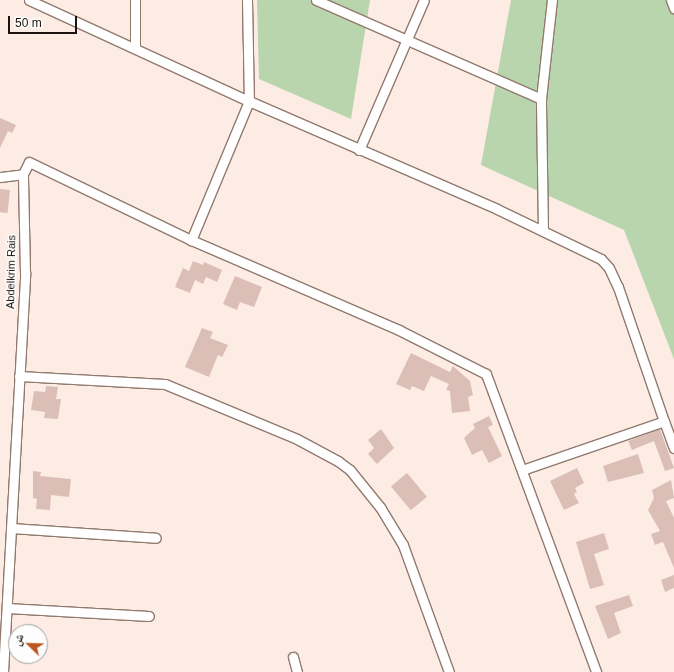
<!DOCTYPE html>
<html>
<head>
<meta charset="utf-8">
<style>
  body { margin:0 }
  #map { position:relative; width:674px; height:672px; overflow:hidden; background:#fcece4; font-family:Helvetica,"Noto Naskh Arabic",sans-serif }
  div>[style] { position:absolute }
  .green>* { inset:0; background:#b8d5ad }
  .building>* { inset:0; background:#dbbfb7; transform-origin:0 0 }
  .roads { filter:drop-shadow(1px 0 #91796d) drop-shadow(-1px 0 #91796d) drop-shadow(0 1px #91796d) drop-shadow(0 -1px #91796d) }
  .street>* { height:9px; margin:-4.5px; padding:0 4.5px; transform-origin:4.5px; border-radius:4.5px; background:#fff }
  span { translate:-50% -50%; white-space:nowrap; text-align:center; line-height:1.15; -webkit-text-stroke:3px #fdfdfd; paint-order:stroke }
  .street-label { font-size:11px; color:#1c130e }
  .north { position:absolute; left:8px; top:624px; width:40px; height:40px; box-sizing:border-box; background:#fdfdfd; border:1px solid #a39f9d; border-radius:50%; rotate:293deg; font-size:11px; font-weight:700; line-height:16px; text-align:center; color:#1c130e }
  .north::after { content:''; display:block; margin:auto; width:14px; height:18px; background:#bb5720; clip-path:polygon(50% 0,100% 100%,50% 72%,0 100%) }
  .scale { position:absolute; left:8px; top:16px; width:69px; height:18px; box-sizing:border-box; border:2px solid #1c130e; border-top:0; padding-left:5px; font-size:12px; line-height:14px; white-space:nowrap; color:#1c130e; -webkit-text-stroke:3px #fdfdfd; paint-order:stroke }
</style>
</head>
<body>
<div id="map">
  <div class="green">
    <div style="clip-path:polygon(257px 0,370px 0,351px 119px,259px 79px)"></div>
    <div style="clip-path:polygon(511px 0,674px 0,674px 359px,624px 230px,481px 165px)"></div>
  </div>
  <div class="building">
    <div style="clip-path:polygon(0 118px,16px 125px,12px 133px,8px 131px,0 148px)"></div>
    <div style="left:0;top:189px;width:10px;height:23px;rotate:6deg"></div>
    <div style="clip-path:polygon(193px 261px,203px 265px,204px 262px,222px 270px,217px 282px,206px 277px,203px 284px,195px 280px,190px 293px,175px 287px,183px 268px,189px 271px)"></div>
    <div style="clip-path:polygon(235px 276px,262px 287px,254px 307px,240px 302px,237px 310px,223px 304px)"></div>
    <div style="clip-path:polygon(202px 328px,213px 332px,210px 338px,228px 345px,222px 357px,218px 355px,209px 377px,185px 367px)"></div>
    <div style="clip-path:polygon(411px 353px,450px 372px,453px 366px,470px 381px,473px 395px,468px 397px,470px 411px,452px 413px,450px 391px,446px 390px,449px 384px,431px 376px,424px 391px,412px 386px,410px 390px,396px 384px)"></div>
    <div style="clip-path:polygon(46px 386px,58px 387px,56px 399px,61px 399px,58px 419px,44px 418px,45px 412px,31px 410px,34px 391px,45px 392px)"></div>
    <div style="clip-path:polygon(489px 416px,493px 425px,488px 427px,502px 456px,489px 463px,482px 450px,472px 455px,464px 438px,475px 428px,473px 424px)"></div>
    <div style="clip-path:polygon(381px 429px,394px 448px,377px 464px,368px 454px,374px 448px,368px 440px)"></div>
    <div style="clip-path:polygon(660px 429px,674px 468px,665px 471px,654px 441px,632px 450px,628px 441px)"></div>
    <div style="clip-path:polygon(638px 454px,644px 473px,608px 482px,603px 466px)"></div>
    <div style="clip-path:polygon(577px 468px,584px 483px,575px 488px,577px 492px,574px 494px,579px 503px,564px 510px,550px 481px)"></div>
    <div style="clip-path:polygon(33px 471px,41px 472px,40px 476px,71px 479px,69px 497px,51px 495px,50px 510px,36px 509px,37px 499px,33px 498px)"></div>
    <div style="left:407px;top:473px;width:31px;height:21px;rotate:50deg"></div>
    <div style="clip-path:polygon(671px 480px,674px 498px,666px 501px,674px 518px,674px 568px,663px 542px,655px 545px,651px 534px,660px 531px,648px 510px,654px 498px,652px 490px)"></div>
    <div style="clip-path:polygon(604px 533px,609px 549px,594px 554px,604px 585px,590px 589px,576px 542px)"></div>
    <div style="clip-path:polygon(674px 575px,674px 588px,665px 592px,661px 580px)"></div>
    <div style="clip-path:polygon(629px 595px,633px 606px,614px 613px,621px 633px,608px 639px,595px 606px)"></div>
  </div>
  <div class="roads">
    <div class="street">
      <div style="left:29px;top:0;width:242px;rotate:24.7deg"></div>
      <div style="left:249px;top:101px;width:151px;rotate:112.6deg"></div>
      <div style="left:247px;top:0;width:101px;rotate:88.9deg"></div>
      <div style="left:249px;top:101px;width:270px;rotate:23.5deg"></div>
      <div style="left:497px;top:209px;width:115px;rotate:25.7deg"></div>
      <div style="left:601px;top:259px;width:12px;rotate:48deg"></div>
      <div style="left:609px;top:268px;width:21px;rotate:65deg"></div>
      <div style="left:618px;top:287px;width:142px;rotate:71.1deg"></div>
      <div style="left:316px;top:0;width:246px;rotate:23.7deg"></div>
      <div style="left:671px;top:0;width:9px;rotate:69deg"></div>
      <div style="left:135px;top:47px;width:47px;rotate:-90deg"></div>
      <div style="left:359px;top:150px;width:163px;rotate:-66.6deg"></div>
      <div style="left:0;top:177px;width:23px;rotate:-7deg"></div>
      <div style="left:543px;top:231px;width:132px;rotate:-90.9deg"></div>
      <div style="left:541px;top:99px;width:100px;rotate:-83.7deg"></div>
      <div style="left:19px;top:376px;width:146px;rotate:3.1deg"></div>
      <div style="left:165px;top:384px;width:143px;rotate:22.6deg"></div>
      <div style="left:297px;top:439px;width:47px;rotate:28.2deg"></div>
      <div style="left:338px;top:461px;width:15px;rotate:37deg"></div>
      <div style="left:350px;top:470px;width:48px;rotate:51deg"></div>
      <div style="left:380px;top:507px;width:44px;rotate:58.8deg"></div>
      <div style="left:403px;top:545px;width:135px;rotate:70.1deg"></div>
      <div style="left:522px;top:470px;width:150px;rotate:-19deg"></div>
      <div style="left:664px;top:421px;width:29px;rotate:70deg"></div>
      <div style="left:11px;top:528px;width:145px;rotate:3.9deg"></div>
      <div style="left:7px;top:608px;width:142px;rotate:3.2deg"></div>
      <div style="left:293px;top:657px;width:16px;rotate:75deg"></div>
      <div style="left:3px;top:672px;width:400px;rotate:-86.8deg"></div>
      <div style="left:25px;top:273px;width:99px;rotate:-91.2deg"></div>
      <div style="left:23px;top:174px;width:13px;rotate:-63deg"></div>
      <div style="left:29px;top:162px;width:180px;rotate:25.7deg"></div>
      <div style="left:191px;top:240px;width:227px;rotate:23.4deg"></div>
      <div style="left:399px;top:330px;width:97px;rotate:26.8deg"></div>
      <div style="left:486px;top:374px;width:318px;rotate:69.7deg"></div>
    </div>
  </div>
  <div class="street-label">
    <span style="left:11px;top:272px;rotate:-89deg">Abdelkrim Rais</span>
  </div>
  <div class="north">ش</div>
  <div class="scale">50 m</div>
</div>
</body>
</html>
